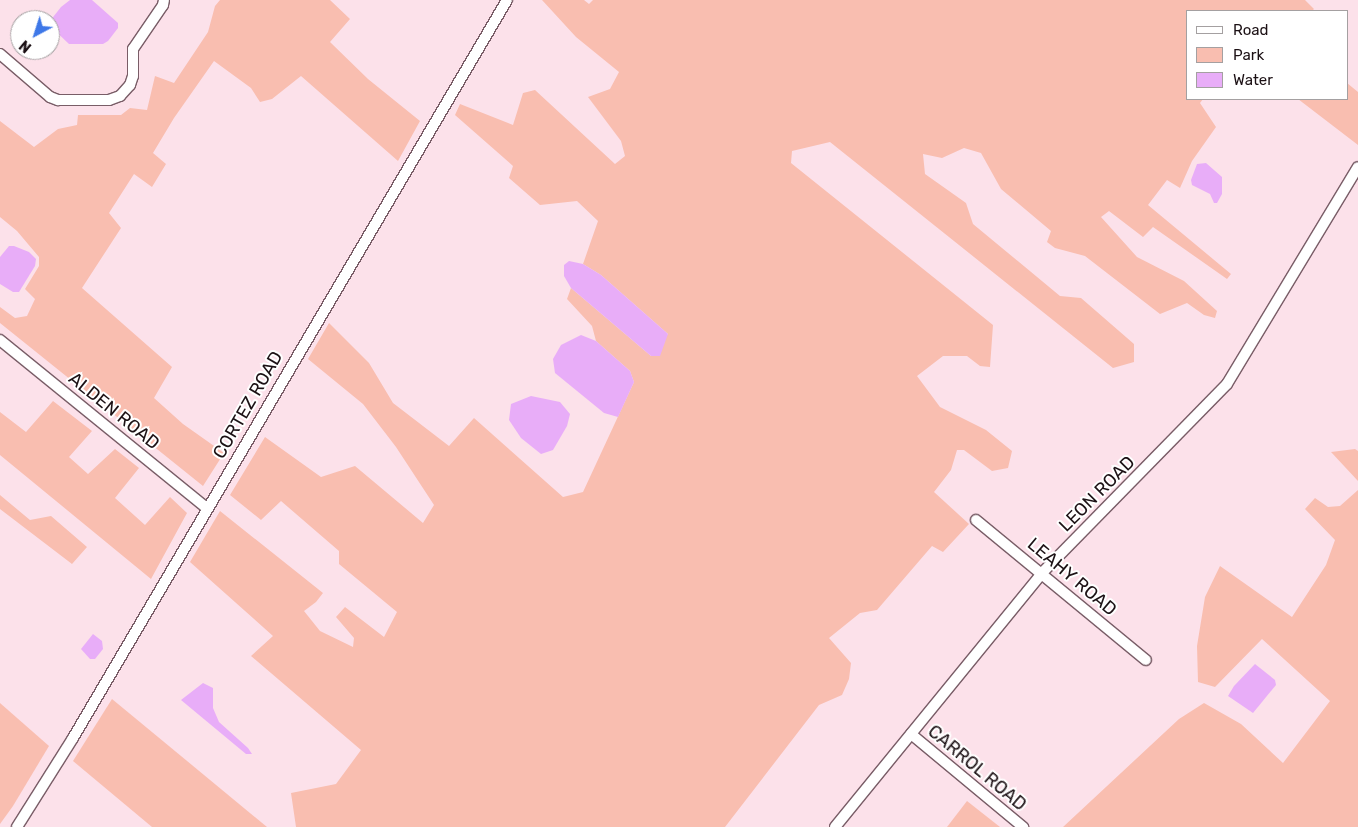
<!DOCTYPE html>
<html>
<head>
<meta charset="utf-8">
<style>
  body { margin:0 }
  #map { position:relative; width:1358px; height:827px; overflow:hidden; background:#fce1ea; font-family:Rubik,sans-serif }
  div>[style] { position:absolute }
  .green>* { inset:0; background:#f9beb0 }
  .water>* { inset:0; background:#e8adf8 }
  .roads { filter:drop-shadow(1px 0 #795d67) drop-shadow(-1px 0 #795d67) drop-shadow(0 1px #795d67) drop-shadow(0 -1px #795d67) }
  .minor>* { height:10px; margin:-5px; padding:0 5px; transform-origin:5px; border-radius:5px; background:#fff }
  span { translate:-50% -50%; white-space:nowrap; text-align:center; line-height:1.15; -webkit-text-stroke:4px #fff; paint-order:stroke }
  .street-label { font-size:18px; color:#1c1115 }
  .legend { position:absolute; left:1186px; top:10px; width:162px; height:90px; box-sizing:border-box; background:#fff; border:1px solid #a4a0a1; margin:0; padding:6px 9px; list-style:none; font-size:15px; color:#1c1115 }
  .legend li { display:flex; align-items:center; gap:10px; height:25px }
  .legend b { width:25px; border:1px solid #a4a0a1 }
  .north { position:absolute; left:10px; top:10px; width:50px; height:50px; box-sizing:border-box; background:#fff; border:1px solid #a4a0a1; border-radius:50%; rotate:220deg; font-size:14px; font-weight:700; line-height:20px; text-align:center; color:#1c1115 }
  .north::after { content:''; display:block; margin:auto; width:18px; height:22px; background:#3e78e8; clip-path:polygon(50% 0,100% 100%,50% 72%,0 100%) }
</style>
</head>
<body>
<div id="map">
  <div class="green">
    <div style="clip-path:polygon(220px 0,330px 0,350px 19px,330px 42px,368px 79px,420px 121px,398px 161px,301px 76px,272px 99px,260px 102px,251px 88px,214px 61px,174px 118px,153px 153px,166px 164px,152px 187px,134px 174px,109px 213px,121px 228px,82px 288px,172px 367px,154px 398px,183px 424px,224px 453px,203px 486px,0 323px,0 307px,15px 318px,27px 316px,35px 299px,25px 289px,39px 266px,39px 257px,17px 231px,0 217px,0 121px,34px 147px,58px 129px,77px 125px,78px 115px,121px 115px,130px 108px,147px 110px,155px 76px,174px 83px,208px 32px,215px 6px)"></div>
    <div style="clip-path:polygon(542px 0,584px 0,589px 4px,593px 0,1305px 0,1314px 9px,1312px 11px,1187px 11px,1187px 99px,1203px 99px,1200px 103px,1216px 127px,1192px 161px,1180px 188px,1167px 180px,1148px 205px,1231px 274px,1227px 279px,1153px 227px,1143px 237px,1109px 211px,1101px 217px,1137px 257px,1184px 281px,1217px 311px,1215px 318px,1204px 315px,1187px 303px,1160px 314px,1085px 256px,1055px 248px,1047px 242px,1051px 231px,1001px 189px,981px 153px,964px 148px,942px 158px,923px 154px,925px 174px,966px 203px,973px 224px,1060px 296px,1081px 298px,1134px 344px,1134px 362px,1113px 368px,830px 142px,792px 151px,791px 163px,993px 325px,990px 367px,980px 366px,967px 356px,943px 356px,917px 376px,940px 407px,986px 430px,1012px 451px,1008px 468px,992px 471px,964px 450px,957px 450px,951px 470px,934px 492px,969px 524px,943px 552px,932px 546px,877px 610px,860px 613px,829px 638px,851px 663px,849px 679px,842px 695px,819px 705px,725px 827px,296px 827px,291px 793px,336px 784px,361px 750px,251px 656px,273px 636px,190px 562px,220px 511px,323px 593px,316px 602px,304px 611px,320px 631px,353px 647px,354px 638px,336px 617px,345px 607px,384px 637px,397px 612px,339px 564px,339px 551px,281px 501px,261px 520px,230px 495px,265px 437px,321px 477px,355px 466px,423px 523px,434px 505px,396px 447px,363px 404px,308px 359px,329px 323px,369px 363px,393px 403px,449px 446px,474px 418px,563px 497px,583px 492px,634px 382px,630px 371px,596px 341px,592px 326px,567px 299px,571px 288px,651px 356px,668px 334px,601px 275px,583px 264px,598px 221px,577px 201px,540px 205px,509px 178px,513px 166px,455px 115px,460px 104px,513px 125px,523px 93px,535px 90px,615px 164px,625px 156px,621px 141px,588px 97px,610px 89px,619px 72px,576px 37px)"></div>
    <div style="clip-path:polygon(1347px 83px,1358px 92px,1358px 145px,1298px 99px,1347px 99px)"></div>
    <div style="clip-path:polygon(53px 401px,92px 431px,69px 457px,88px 474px,115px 449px,139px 468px,115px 498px,145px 525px,170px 497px,187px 513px,151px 579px,0 455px,0 412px,26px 432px)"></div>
    <div style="clip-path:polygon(1355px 449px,1358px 451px,1358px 481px,1331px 452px)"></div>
    <div style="clip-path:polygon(1358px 490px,1358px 827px,1063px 827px,1179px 719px,1204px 703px,1241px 724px,1283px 763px,1330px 701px,1262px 639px,1215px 687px,1198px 682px,1197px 646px,1205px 597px,1220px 566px,1292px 617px,1326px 565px,1335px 540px,1305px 509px,1315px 498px,1328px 507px,1340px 506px)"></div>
    <div style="clip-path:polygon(0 495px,30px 520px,51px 516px,87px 547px,72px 564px,0 509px)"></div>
    <div style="clip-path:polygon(112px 699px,267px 827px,152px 827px,73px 761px)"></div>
    <div style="clip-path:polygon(0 703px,49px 746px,13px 806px,0 824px)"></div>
    <div style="clip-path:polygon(967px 801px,1000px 827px,947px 827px)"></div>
  </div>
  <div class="water">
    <div style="clip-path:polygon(70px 0,92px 0,118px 23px,118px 28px,108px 41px,103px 44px,69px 44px,50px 26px,50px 21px,61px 7px)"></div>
    <div style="clip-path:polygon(1206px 163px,1222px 177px,1222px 194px,1217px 203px,1214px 203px,1210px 194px,1192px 185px,1191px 180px,1197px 164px)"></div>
    <div style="clip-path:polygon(9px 246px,14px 246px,29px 252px,36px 259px,35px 266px,19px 292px,13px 292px,0 284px,0 257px)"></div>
    <div style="clip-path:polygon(569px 261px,583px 264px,601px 275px,668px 334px,660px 356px,651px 356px,571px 288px,564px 276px,564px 265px)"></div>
    <div style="clip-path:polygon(581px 335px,596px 341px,630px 371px,634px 382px,618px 417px,604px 413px,555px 373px,553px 359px,561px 345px)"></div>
    <div style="clip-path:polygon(531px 396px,560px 402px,570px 414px,567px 426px,553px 450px,541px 454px,521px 438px,509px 420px,511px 404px)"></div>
    <div style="clip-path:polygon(93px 634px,102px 641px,103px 649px,95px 659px,90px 659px,81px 649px)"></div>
    <div style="clip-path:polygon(1255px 664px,1275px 680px,1276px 685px,1253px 713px,1228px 696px,1234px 686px)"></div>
    <div style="clip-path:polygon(203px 683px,213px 688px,213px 708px,219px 722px,248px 748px,252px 754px,246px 754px,181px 700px)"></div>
  </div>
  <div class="roads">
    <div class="minor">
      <div style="left:0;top:54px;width:66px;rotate:40.7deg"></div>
      <div style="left:50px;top:97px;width:9px;rotate:21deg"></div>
      <div style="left:58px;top:100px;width:51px"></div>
      <div style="left:109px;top:100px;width:12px;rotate:-20deg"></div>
      <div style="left:120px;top:96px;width:15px;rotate:-48deg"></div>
      <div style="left:130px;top:85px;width:9px;rotate:-72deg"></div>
      <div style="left:133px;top:76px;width:27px;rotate:-90deg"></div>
      <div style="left:133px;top:49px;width:53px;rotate:-55.7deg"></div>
      <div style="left:163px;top:5px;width:5px;rotate:-79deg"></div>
      <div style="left:0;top:340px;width:267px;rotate:39.1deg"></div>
      <div style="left:976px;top:520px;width:220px;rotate:39.5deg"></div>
      <div style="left:911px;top:734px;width:146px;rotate:39.7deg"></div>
      <div style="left:17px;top:827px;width:105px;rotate:-57.8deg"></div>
      <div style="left:73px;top:738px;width:856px;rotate:-59.54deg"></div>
      <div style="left:835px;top:827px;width:328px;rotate:-50.8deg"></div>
      <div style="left:1042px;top:573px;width:264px;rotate:-45.6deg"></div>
      <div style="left:1227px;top:384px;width:253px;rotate:-58.9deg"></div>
    </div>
  </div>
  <div class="street-label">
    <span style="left:248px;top:405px;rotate:-60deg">CORTEZ ROAD</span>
    <span style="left:114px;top:411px;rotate:39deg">ALDEN ROAD</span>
    <span style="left:1097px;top:494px;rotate:-45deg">LEON ROAD</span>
    <span style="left:1072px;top:577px;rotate:40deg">LEAHY ROAD</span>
    <span style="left:977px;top:768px;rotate:40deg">CARROL ROAD</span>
  </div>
  <ul class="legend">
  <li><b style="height:6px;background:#fff"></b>Road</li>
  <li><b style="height:14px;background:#f9beb0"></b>Park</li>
  <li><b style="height:14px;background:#e8adf8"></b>Water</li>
  </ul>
  <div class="north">N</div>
</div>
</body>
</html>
